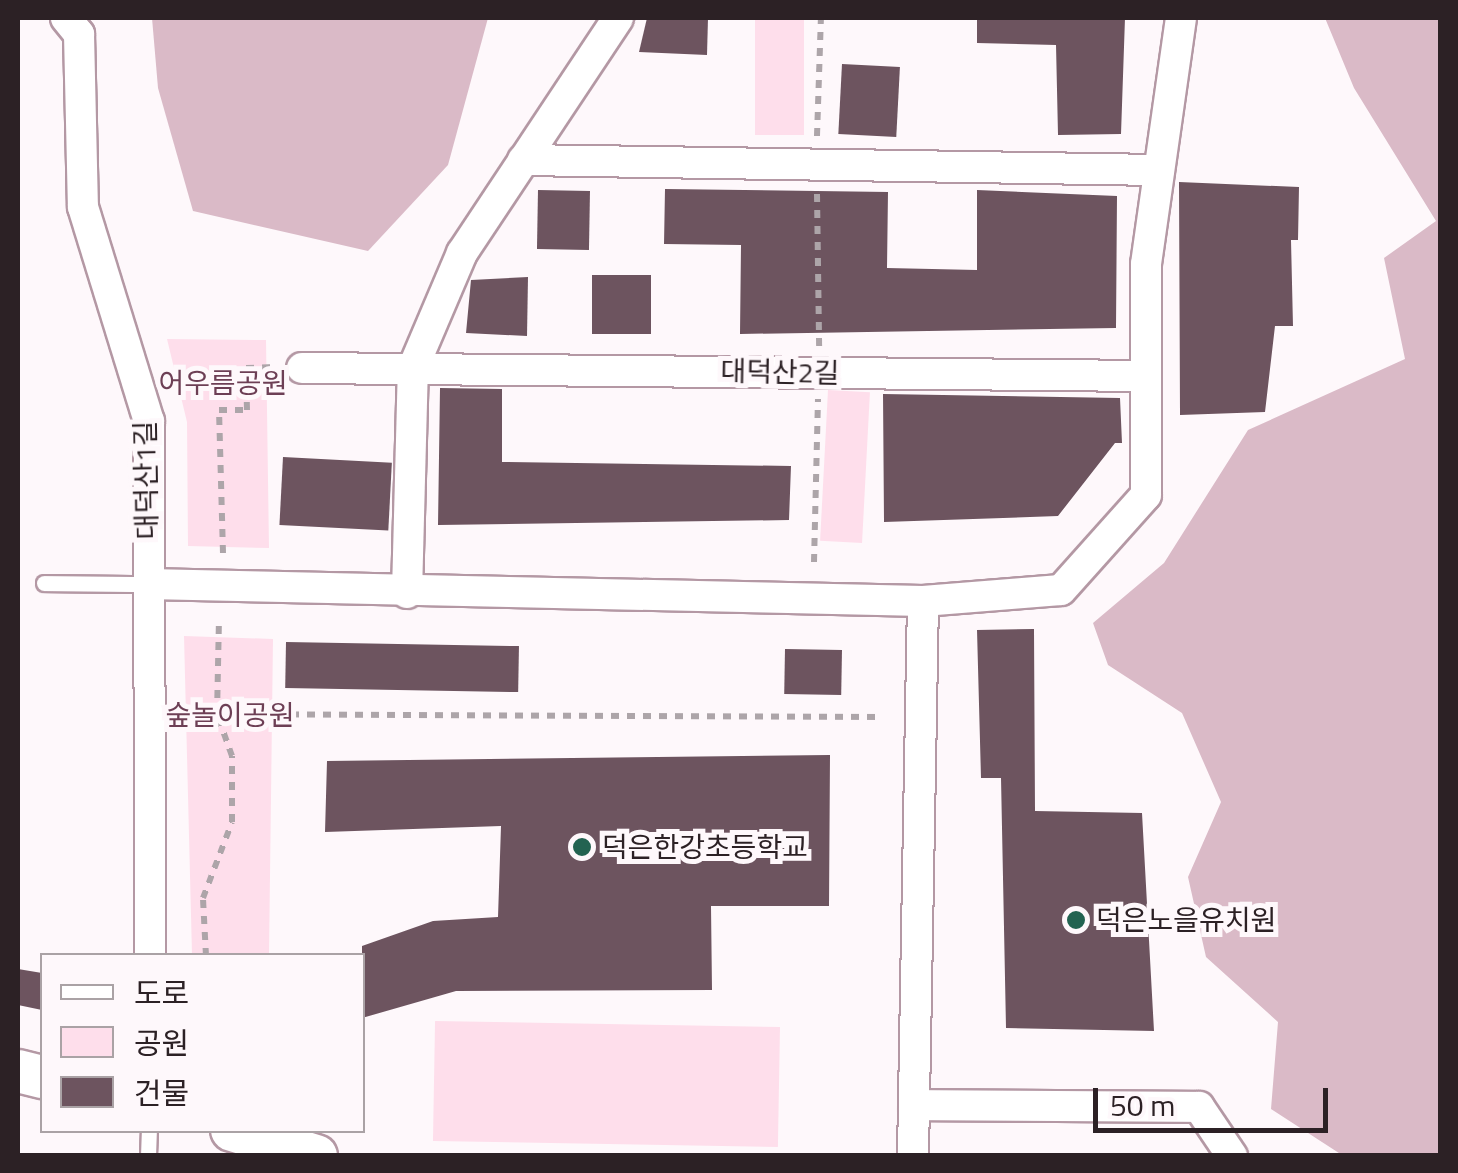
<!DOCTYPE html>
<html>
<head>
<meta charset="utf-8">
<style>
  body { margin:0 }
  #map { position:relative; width:1458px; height:1173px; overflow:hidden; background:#fef8fb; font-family:"Titillium Web","Noto Sans KR",sans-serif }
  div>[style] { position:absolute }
  .green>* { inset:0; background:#fedeeb; transform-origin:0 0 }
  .forest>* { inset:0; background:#dabac7 }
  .building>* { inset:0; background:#6d545f; transform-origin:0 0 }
  .path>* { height:6px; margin-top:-3px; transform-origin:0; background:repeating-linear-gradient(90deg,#ada5a9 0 8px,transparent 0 16px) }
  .roads { filter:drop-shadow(2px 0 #b498a4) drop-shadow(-2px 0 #b498a4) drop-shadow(0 2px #b498a4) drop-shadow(0 -2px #b498a4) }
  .lane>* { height:15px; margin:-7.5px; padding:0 7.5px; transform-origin:7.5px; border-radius:7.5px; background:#fff }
  .street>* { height:30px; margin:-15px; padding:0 15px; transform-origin:15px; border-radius:15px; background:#fff }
  .secondary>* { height:42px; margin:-21px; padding:0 21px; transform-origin:21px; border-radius:21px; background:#fff }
  .dots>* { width:28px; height:28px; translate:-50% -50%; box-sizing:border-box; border:5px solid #fef8fb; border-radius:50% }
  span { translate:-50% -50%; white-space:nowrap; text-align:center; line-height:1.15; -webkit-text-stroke:10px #fef8fb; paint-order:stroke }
  .street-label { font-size:28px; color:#2c2125 }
  .park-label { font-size:28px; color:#6d3f55 }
  .poi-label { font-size:28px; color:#2c2125 }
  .left { translate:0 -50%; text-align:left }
  .frame { position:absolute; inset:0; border:20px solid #2c2125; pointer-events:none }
  .legend { position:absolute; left:40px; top:953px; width:325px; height:180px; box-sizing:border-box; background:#fef8fb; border:2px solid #aaa2a5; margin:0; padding:12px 18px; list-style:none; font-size:30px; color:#2c2125 }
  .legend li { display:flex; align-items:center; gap:20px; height:50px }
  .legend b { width:50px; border:2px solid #aaa2a5 }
  .scale { position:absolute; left:1093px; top:1088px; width:235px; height:45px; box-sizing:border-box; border:5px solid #2c2125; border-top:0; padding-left:12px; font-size:30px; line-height:35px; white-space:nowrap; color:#2c2125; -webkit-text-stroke:8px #fef8fb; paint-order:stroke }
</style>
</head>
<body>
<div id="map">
  <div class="green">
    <div style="left:755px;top:18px;width:49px;height:117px"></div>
    <div style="clip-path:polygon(167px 339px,266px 340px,269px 548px,188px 546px,187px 422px)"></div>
    <div style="left:828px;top:390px;width:42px;height:151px;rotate:3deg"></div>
    <div style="clip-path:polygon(184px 636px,273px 639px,269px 955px,192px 955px)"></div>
    <div style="left:780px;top:1027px;width:120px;height:345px;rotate:91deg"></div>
  </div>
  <div class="forest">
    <div style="clip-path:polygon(152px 18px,488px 18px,448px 165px,368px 251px,193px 211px,158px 88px)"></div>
    <div style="clip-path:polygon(1325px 18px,1440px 18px,1440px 1155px,1342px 1155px,1271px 1109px,1278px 1022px,1206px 957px,1188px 877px,1221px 802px,1182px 713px,1108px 665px,1093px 623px,1164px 563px,1248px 430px,1405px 359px,1384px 258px,1436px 221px,1354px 88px)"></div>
  </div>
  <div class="building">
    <div style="clip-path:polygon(647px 18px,708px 18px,707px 55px,639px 52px)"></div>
    <div style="clip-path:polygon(977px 18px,1125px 18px,1121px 134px,1058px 135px,1056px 45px,977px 43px)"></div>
    <div style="left:842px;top:64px;width:58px;height:70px;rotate:3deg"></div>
    <div style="clip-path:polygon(1179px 182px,1299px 187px,1298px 240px,1291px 240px,1293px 326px,1275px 326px,1265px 412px,1180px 415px)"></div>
    <div style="clip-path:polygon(665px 189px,888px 192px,887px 268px,977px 270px,977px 190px,1117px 196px,1116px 328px,740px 334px,741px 245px,664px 244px)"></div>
    <div style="left:538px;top:190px;width:52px;height:59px;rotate:1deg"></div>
    <div style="left:592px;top:275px;width:59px;height:59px"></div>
    <div style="clip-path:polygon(528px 277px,527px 336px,466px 333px,471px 280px)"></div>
    <div style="clip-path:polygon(440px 388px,502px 389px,502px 462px,791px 466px,789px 520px,438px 525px)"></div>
    <div style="clip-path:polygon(883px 394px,1120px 398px,1122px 443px,1115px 443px,1058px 516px,884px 522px)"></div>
    <div style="left:283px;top:457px;width:109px;height:68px;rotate:3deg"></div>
    <div style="clip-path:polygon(1034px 629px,1035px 811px,1142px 813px,1154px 1031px,1006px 1028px,1001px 778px,981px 778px,977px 630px)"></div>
    <div style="left:286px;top:642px;width:233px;height:46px;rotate:1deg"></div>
    <div style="left:785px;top:649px;width:57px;height:45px;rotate:1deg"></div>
    <div style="clip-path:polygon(830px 755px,829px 906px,711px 906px,712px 990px,456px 991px,362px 1018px,362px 946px,433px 921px,498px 917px,501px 826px,325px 832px,327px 761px)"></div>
    <div style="clip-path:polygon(18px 969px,42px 973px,42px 1010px,18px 1005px)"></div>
  </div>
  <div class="path">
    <div style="left:817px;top:136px;width:118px;rotate:-88.1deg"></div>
    <div style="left:817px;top:194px;width:152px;rotate:89.2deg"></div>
    <div style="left:223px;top:553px;width:143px;rotate:-91.6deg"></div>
    <div style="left:219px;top:410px;width:28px"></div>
    <div style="left:247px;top:410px;width:42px;rotate:-91.4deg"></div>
    <div style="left:246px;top:368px;width:29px;rotate:-2deg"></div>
    <div style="left:814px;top:562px;width:163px;rotate:-88.6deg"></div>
    <div style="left:179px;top:714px;width:704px;rotate:0.24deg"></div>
    <div style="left:206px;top:956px;width:58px;rotate:-93deg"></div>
    <div style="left:203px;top:898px;width:81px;rotate:-69.1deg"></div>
    <div style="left:232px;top:822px;width:66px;rotate:-90deg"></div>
    <div style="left:232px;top:756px;width:45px;rotate:-109.7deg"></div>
    <div style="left:217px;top:714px;width:94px;rotate:-88.8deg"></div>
  </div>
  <div class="roads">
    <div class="lane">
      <div style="left:44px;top:583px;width:104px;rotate:0.6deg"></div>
      <div style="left:148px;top:1156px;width:26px;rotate:-88deg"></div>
    </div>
    <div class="street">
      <div style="left:66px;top:18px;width:21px;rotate:51deg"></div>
      <div style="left:79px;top:34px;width:173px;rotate:88.7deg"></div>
      <div style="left:83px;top:207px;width:224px;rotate:72.9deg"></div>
      <div style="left:149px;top:421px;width:535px;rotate:89.89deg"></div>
      <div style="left:523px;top:160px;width:636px;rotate:0.9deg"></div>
      <div style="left:302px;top:368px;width:844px;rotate:0.54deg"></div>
      <div style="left:148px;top:584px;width:775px;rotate:1.26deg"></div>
      <div style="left:923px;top:601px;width:138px;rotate:-4.6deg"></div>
      <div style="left:1061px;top:590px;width:127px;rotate:-48.2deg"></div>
      <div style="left:1146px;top:495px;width:231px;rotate:-90deg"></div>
      <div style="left:1146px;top:264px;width:248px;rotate:-81.9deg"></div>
      <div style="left:407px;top:593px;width:225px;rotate:-88.5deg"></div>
      <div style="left:413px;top:368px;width:125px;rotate:-66.9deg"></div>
      <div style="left:462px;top:253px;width:282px;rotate:-56.4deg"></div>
      <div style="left:914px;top:1105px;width:285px;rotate:0.4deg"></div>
      <div style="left:1199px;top:1107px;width:59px;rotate:56deg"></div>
      <div style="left:913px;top:1156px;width:555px;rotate:-88.97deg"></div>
    </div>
    <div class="secondary">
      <div style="left:18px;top:1071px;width:25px;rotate:14deg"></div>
      <div style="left:232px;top:1130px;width:88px;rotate:17.2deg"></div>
    </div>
  </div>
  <div class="dots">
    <div style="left:582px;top:847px;background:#236351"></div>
    <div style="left:1076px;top:920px;background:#236351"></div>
  </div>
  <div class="street-label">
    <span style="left:780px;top:372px;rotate:1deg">대덕산2길</span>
    <span style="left:146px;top:480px;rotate:-91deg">대덕산1길</span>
  </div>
  <div class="park-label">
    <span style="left:223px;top:383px">어우름공원</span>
    <span style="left:230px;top:715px">숲놀이공원</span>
  </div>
  <div class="poi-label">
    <span class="left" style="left:602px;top:847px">덕은한강초등학교</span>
    <span class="left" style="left:1096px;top:920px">덕은노을유치원</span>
  </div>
  <div class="frame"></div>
  <ul class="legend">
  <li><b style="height:12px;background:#fff"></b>도로</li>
  <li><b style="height:28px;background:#fedeeb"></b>공원</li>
  <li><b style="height:28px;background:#6d545f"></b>건물</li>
  </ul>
  <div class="scale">50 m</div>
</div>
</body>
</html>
